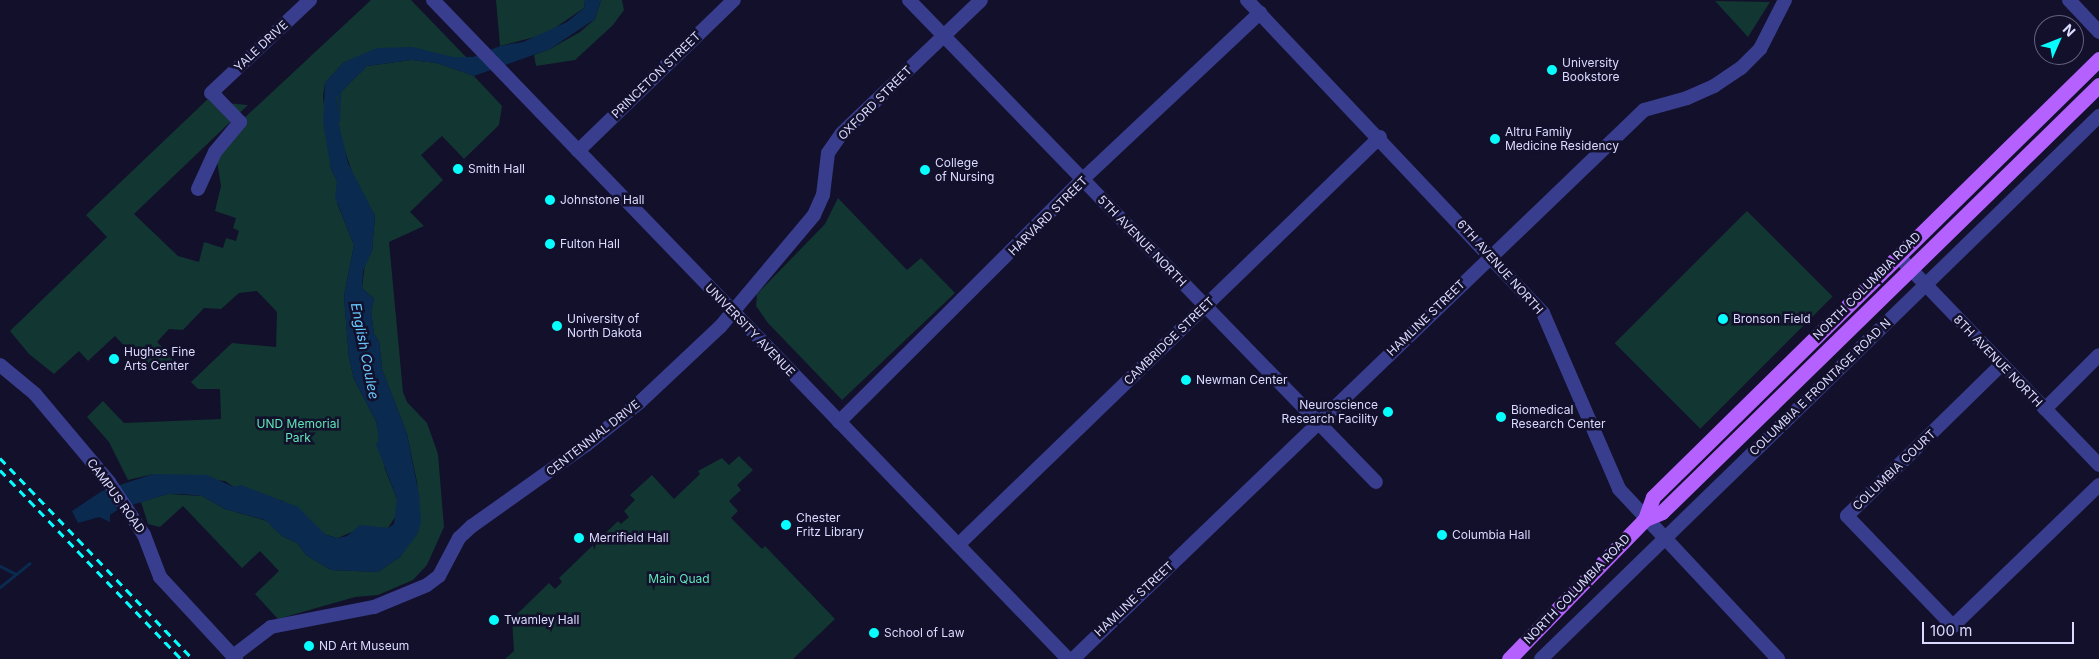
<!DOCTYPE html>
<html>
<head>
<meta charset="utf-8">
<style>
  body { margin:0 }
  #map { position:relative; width:2099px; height:659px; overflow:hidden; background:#12102b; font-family:Inter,sans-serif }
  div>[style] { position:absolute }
  .green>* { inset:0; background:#123631; transform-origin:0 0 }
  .water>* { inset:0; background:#0a2a50 }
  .stream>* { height:3px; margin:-1.5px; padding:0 1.5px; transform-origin:1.5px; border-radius:1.5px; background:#0a2a50 }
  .minor>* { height:14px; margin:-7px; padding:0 7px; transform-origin:7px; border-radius:7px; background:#383d8d }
  .major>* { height:15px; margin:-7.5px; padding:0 7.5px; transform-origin:7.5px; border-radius:7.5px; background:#b561ff }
  .rail>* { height:3px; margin-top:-1.5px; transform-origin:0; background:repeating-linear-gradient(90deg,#06feff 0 8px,transparent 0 14px) }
  .dots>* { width:14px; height:14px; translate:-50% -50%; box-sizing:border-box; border:2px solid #12102b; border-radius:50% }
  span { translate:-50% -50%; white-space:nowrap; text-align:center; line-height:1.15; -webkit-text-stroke:5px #12102b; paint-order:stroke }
  .street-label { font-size:12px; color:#dbdaff }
  .poi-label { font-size:12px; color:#dbdaff }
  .left { translate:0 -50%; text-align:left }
  .right { translate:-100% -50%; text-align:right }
  .park-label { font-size:12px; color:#5fe6b7 }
  .water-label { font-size:14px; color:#68c8ff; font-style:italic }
  .north { position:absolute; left:2034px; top:15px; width:50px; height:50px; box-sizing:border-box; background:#12102b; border:1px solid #626180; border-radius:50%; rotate:46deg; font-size:14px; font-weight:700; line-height:20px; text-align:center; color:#dbdaff }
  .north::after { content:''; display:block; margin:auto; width:18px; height:22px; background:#06feff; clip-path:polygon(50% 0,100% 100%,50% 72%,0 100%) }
  .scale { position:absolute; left:1922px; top:622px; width:152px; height:22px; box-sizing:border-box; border:2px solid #dbdaff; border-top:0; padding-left:6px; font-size:15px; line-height:18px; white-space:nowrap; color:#dbdaff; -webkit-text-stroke:4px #12102b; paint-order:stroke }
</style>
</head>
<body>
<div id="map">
  <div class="green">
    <div style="clip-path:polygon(371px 0,411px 0,466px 57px,344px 62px,325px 83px,323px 96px,331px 169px,337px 181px,337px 203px,354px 245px,344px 296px,349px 358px,354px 379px,376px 421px,385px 469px,397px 499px,397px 514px,388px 528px,354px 531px,338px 538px,326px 535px,283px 501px,234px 487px,225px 481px,153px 474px,128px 480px,109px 442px,87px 417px,103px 401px,124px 423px,221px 419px,220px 389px,198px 389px,191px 382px,232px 343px,276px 347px,277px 312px,257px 291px,239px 293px,221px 309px,204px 308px,183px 330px,169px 329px,157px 342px,172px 357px,175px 368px,145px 368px,115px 336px,88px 361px,79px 351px,54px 374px,29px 354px,10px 331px,107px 237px,86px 215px,210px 97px,225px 103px,248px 105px,134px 214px,178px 256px,199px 262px,204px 242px,223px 248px,226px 238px,236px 241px,239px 231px,233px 228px,236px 218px,215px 211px,221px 186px,216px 155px,240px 122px)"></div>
    <div style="clip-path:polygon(496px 0,585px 0,584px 8px,546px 34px,500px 46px)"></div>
    <div style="clip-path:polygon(601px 0,622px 0,624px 10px,613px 25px,575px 60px,536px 66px,534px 55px,550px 49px,580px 32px,595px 19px)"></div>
    <div style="clip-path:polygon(1715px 1px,1770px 2px,1748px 37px)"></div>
    <div style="clip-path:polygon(411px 60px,437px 63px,474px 76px,502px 106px,499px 125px,464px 159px,442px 136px,421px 155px,443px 180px,410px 212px,424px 226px,389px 242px,403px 392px,407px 402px,427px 423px,438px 454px,444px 527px,427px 565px,413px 580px,378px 595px,355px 597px,278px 619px,255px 594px,279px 571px,260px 551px,242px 568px,183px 506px,160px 527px,148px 524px,141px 502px,168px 494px,202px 496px,225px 509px,267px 521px,282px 536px,297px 543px,306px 555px,331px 570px,378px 572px,400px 557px,420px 523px,417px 482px,407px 434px,382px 369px,379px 341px,374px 334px,371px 311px,374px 299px,362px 288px,365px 263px,372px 251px,375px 216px,353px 175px,338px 130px,336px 97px,367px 66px)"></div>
    <div style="clip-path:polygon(838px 198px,907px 270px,921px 258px,955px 293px,842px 400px,768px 323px,756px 306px,757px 294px,825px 224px)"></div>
    <div style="left:1747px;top:211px;width:121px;height:187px;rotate:45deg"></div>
    <div style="clip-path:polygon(739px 456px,753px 470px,737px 485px,741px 490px,729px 501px,738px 511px,731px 518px,762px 549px,765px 546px,835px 619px,793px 659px,505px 659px,514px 651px,512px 619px,549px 583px,555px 589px,562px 582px,559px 578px,618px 521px,621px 524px,629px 517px,624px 511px,635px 500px,630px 495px,652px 475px,674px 499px,700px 474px,698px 471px,722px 458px,729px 465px)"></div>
  </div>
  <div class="water">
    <div style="clip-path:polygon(585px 0,601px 0,595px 19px,550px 49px,474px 76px,437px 63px,411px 60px,367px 66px,336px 97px,338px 120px,348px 163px,375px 216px,372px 251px,363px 271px,362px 288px,374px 299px,371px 311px,374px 334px,379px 341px,382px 369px,407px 434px,419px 495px,421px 521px,418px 533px,400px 557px,378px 572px,331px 570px,306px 555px,297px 543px,282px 536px,265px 520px,225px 509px,202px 496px,183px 494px,168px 494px,119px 509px,110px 515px,110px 522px,99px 517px,78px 523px,72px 511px,102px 491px,153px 474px,207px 475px,234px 487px,241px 485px,298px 507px,326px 535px,338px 538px,347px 536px,360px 525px,388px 528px,394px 524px,397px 499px,376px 444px,379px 440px,376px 421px,354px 379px,349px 358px,344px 296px,354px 245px,335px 197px,337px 181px,331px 169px,323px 123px,325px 83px,344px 62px,377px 48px,412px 47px,453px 57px,473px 57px,500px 46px,523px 42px,567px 22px,584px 8px)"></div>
  </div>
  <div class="stream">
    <div style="left:338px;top:120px;width:28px;rotate:-88deg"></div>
    <div style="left:0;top:566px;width:18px;rotate:27deg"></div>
    <div style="left:0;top:587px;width:38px;rotate:-39deg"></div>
  </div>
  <div class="minor">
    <div style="left:433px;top:0;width:915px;rotate:46.06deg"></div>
    <div style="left:909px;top:0;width:671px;rotate:45.91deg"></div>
    <div style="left:1247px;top:0;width:431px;rotate:46.6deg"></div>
    <div style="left:1543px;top:313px;width:192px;rotate:66.6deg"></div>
    <div style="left:1619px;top:489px;width:233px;rotate:46.9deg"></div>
    <div style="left:2069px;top:0;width:44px;rotate:46.8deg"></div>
    <div style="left:211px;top:93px;width:136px;rotate:-43.2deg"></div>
    <div style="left:578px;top:151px;width:217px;rotate:-44.1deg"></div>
    <div style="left:198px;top:189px;width:41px;rotate:-65.3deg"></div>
    <div style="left:215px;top:152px;width:39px;rotate:-50deg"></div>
    <div style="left:240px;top:122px;width:39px;rotate:-134deg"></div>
    <div style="left:1898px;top:256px;width:290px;rotate:46.1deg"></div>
    <div style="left:2002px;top:364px;width:217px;rotate:135.6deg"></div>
    <div style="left:1847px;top:516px;width:153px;rotate:46.1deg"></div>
    <div style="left:1953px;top:626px;width:203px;rotate:-44deg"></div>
    <div style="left:0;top:365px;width:45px;rotate:39.6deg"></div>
    <div style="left:35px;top:394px;width:115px;rotate:49.9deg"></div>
    <div style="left:109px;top:482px;width:64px;rotate:56.6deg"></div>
    <div style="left:144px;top:535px;width:45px;rotate:69.1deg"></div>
    <div style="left:160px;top:577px;width:112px;rotate:47.2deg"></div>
    <div style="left:2045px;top:409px;width:76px;rotate:-45deg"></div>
    <div style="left:839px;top:422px;width:344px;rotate:-44.9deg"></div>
    <div style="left:1083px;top:179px;width:243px;rotate:-43.2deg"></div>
    <div style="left:958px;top:545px;width:587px;rotate:-44.03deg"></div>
    <div style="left:233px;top:656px;width:48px;rotate:-37.3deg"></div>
    <div style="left:271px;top:627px;width:105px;rotate:-11deg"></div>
    <div style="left:374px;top:607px;width:57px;rotate:-22.5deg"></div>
    <div style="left:427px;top:585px;width:15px;rotate:-37deg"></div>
    <div style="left:439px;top:576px;width:43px;rotate:-62.2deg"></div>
    <div style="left:459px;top:538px;width:18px;rotate:-43deg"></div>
    <div style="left:472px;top:526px;width:140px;rotate:-35.4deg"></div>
    <div style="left:586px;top:445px;width:69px;rotate:-38.5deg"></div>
    <div style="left:640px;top:402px;width:110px;rotate:-43.2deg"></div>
    <div style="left:720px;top:327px;width:146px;rotate:-50deg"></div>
    <div style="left:814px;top:215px;width:22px;rotate:-66deg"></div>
    <div style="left:823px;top:195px;width:42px;rotate:-83.2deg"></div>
    <div style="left:828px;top:153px;width:24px;rotate:-55deg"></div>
    <div style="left:842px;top:133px;width:192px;rotate:-43.7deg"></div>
    <div style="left:1073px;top:659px;width:792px;rotate:-43.87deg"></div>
    <div style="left:1644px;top:110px;width:45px;rotate:-15.6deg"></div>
    <div style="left:1687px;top:98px;width:30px;rotate:-24deg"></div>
    <div style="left:1714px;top:86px;width:32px;rotate:-34deg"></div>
    <div style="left:1741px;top:68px;width:27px;rotate:-45deg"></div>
    <div style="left:1760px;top:49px;width:55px;rotate:-63deg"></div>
    <div style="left:1541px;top:659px;width:779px;rotate:-44.22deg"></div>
  </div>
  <div class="major">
    <div style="left:1645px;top:519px;width:23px;rotate:-70deg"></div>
    <div style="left:1653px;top:497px;width:625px;rotate:-44.48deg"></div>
    <div style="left:1509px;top:659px;width:195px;rotate:-45.8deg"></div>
    <div style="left:1645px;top:519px;width:18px;rotate:-22deg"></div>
    <div style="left:1662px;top:512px;width:611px;rotate:-44.34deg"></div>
  </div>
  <div class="rail">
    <div style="left:0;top:458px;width:279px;rotate:46.2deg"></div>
    <div style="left:0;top:470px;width:262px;rotate:46.2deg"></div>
  </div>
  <div class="dots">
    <div style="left:1552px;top:70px;background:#06feff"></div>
    <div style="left:1495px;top:139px;background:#06feff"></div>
    <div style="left:458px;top:169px;background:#06feff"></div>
    <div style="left:925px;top:170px;background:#06feff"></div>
    <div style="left:550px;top:200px;background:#06feff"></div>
    <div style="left:550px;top:244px;background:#06feff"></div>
    <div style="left:1723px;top:319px;background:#06feff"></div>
    <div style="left:557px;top:326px;background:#06feff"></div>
    <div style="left:114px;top:359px;background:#06feff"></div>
    <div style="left:1186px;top:380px;background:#06feff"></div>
    <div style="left:1388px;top:412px;background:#06feff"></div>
    <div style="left:1501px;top:417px;background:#06feff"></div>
    <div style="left:786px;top:525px;background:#06feff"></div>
    <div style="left:1442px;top:535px;background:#06feff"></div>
    <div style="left:579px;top:538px;background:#06feff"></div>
    <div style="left:494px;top:620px;background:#06feff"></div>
    <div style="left:874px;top:633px;background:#06feff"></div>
    <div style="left:309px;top:646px;background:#06feff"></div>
  </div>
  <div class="street-label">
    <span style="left:261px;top:46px;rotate:-43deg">YALE DRIVE</span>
    <span style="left:656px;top:75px;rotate:-44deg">PRINCETON STREET</span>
    <span style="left:875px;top:103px;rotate:-45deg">OXFORD STREET</span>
    <span style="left:1048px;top:216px;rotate:-45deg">HARVARD STREET</span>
    <span style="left:1142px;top:241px;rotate:46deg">5TH AVENUE NORTH</span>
    <span style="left:1500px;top:267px;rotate:48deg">6TH AVENUE NORTH</span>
    <span style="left:1867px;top:286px;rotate:-45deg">NORTH COLUMBIA ROAD</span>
    <span style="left:1426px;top:318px;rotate:-44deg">HAMLINE STREET</span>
    <span style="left:750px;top:330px;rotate:46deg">UNIVERSITY AVENUE</span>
    <span style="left:1169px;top:341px;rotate:-44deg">CAMBRIDGE STREET</span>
    <span style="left:1998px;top:361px;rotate:46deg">8TH AVENUE NORTH</span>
    <span style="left:1820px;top:387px;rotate:-44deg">COLUMBIA E FRONTAGE ROAD N</span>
    <span style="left:593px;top:438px;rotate:-38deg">CENTENNIAL DRIVE</span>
    <span style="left:1894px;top:470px;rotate:-44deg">COLUMBIA COURT</span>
    <span style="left:116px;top:496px;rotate:54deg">CAMPUS ROAD</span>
    <span style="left:1577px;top:589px;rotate:-46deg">NORTH COLUMBIA ROAD</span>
    <span style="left:1134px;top:599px;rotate:-43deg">HAMLINE STREET</span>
  </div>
  <div class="poi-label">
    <span class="left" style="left:1562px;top:70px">University<br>Bookstore</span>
    <span class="left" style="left:1505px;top:139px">Altru Family<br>Medicine Residency</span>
    <span class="left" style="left:935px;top:170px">College<br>of Nursing</span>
    <span class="left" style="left:468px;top:169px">Smith Hall</span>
    <span class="left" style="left:560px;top:200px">Johnstone Hall</span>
    <span class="left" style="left:560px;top:244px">Fulton Hall</span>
    <span class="left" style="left:567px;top:326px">University of<br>North Dakota</span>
    <span class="left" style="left:1733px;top:319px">Bronson Field</span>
    <span class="left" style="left:124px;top:359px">Hughes Fine<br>Arts Center</span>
    <span class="left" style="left:1196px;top:380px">Newman Center</span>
    <span class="right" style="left:1378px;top:412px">Neuroscience<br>Research Facility</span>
    <span class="left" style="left:1511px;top:417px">Biomedical<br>Research Center</span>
    <span class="left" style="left:796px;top:525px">Chester<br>Fritz Library</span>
    <span class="left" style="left:1452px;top:535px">Columbia Hall</span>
    <span class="left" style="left:589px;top:538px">Merrifield Hall</span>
    <span class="left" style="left:504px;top:620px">Twamley Hall</span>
    <span class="left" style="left:884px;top:633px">School of Law</span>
    <span class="left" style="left:319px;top:646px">ND Art Museum</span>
  </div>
  <div class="park-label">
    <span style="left:298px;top:431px">UND Memorial<br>Park</span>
    <span style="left:679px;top:579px">Main Quad</span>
  </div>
  <div class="water-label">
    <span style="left:365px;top:351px;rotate:79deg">English Coulee</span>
  </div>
  <div class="north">N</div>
  <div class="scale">100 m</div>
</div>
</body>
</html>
